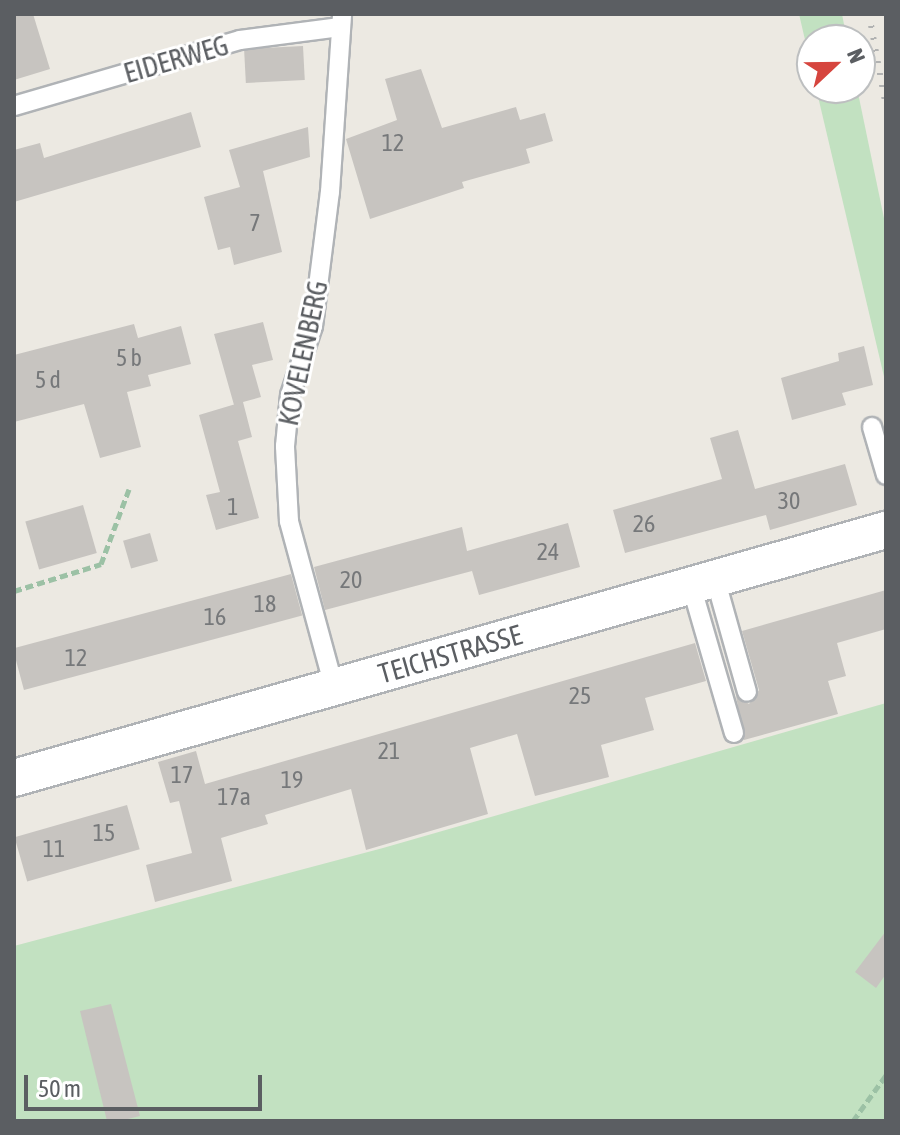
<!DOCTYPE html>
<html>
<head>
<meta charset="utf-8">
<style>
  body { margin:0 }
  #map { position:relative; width:900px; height:1135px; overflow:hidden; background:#ece9e2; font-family:"Asap Condensed",sans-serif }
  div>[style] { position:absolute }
  .green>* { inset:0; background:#c2e1c1 }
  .building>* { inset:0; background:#c7c4c0; transform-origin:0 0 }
  .path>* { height:5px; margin-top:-2.5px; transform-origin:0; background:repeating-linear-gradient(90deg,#9cc1a5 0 8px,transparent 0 12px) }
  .roads { filter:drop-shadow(2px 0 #b0b3b6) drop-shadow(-2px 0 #b0b3b6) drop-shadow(0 2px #b0b3b6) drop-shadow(0 -2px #b0b3b6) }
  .service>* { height:18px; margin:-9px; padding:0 9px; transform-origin:9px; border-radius:9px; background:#fff }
  .minor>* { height:36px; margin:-18px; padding:0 18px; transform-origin:18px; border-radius:18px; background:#fff }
  .rail>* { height:6px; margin-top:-3px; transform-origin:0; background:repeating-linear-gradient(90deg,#b1b2b2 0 2px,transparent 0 12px) }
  span { translate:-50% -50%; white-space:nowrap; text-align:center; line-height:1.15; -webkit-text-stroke:6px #fff; paint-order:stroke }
  .number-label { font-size:24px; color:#76787a }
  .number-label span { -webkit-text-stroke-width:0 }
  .street-label { font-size:28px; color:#5b5e62 }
  .frame { position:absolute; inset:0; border:16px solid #5b5e62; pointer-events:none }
  .north { position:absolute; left:796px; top:24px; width:80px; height:80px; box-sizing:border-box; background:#fff; border:2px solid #bdbfc0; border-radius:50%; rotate:68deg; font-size:22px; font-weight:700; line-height:32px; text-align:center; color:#5b5e62 }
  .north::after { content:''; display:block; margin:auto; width:28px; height:36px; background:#d6453e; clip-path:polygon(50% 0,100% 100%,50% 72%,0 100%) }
  .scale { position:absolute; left:24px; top:1075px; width:238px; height:36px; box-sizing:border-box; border:4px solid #5b5e62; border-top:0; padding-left:10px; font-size:24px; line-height:28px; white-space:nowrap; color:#5b5e62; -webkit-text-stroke:6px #fff; paint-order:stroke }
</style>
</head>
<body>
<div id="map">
  <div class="green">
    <div style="clip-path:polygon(799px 14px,842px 14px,847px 40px,812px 40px,812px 70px)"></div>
    <div style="clip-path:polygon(816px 88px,857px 88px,886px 228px,886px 385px)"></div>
    <div style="clip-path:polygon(886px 703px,886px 1121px,14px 1121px,14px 946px,383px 848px)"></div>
  </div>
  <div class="building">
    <div style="clip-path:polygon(14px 14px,33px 14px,50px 69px,14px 80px)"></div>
    <div style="left:303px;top:46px;width:34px;height:59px;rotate:87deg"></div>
    <div style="clip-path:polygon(421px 69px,442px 128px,516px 107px,520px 120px,545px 113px,553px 141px,526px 149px,530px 163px,462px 182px,464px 188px,370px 219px,346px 139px,397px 120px,385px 79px)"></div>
    <div style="clip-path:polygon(191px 112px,201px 147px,14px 202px,14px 150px,40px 143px,44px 158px)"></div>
    <div style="clip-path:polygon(308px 127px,310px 157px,263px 171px,282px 252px,234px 265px,230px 247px,218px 250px,204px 197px,240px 187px,229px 150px)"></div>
    <div style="clip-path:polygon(263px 322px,273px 360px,252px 365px,261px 397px,243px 402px,252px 437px,238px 441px,259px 518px,216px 530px,206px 495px,220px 492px,199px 415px,239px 403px,234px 405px,214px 334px)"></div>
    <div style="clip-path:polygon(134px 324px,138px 338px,181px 326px,191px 364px,148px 375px,151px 386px,127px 392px,141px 447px,100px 458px,84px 404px,14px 422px,14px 355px)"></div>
    <div style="clip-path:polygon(864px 346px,873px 385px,842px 393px,846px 405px,792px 420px,781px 378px,839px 361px,838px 353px)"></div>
    <div style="clip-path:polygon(738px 430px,755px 489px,845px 464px,857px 505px,770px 530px,766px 515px,625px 553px,613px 510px,722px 479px,710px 438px)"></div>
    <div style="left:83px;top:505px;width:50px;height:60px;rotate:74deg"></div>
    <div style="clip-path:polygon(568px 523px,580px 567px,479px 595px,470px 564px,472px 571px,325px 610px,314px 567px,462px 527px,467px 551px)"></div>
    <div style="left:150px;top:533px;width:29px;height:28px;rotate:74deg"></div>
    <div style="left:291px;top:574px;width:43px;height:288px;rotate:75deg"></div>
    <div style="clip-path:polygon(886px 590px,886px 629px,837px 643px,846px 676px,828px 681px,838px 714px,744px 740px,736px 696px,749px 704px,759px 690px,742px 631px)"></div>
    <div style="clip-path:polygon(695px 643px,706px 681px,645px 698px,654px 730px,601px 745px,609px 777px,535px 796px,517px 734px,470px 748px,488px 814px,366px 850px,351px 789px,265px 815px,268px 824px,221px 838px,232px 881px,155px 902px,146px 865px,192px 853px,179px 801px,170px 803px,158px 762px,196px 751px,205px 784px)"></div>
    <div style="left:127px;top:805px;width:46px;height:117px;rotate:74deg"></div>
    <div style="clip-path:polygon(886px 931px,886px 974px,876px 988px,855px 972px)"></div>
    <div style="clip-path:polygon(111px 1004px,140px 1116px,120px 1121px,107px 1121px,80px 1011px)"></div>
  </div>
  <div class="path">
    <div style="left:14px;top:591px;width:91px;rotate:-17.2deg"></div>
    <div style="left:101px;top:564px;width:80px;rotate:-69.5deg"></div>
    <div style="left:853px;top:1121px;width:57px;rotate:-54.3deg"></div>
  </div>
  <div class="roads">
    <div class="service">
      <div style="left:14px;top:106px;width:235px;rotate:-16.3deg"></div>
      <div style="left:240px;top:40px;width:101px;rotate:-7.4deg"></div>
      <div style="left:872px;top:427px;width:50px;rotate:73.7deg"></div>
      <div style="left:715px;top:578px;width:118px;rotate:74.3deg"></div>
      <div style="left:691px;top:585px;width:154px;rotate:73.8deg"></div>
      <div style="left:334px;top:687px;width:172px;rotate:-105.2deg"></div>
      <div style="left:289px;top:521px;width:75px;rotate:-93.1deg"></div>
      <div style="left:285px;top:446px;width:51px;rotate:-84.4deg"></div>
      <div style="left:290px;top:395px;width:73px;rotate:-71.6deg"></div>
      <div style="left:313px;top:326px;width:135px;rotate:-82.8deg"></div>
      <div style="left:330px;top:192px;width:178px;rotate:-86.1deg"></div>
    </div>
    <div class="minor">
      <div style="left:14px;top:778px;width:907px;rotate:-15.88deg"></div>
    </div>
  </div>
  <div class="rail">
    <div style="left:869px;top:14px;width:95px;rotate:79.6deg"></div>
  </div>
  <div class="number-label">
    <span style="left:393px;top:143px">12</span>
    <span style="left:255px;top:223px">7</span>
    <span style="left:129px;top:358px">5 b</span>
    <span style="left:48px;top:380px">5 d</span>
    <span style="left:789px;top:501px">30</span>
    <span style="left:233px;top:507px">1</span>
    <span style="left:644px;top:524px">26</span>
    <span style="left:548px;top:552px">24</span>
    <span style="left:351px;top:580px">20</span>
    <span style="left:265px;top:604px">18</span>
    <span style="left:215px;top:617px">16</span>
    <span style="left:76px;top:658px">12</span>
    <span style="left:580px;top:696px">25</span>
    <span style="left:389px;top:751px">21</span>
    <span style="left:182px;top:775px">17</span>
    <span style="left:292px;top:780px">19</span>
    <span style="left:234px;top:797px">17a</span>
    <span style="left:104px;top:833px">15</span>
    <span style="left:54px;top:849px">11</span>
  </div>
  <div class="street-label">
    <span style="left:176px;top:59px;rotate:-16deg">EIDERWEG</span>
    <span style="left:303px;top:353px;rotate:-78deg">KOVELENBERG</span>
    <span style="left:450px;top:654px;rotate:-16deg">TEICHSTRASSE</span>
  </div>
  <div class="frame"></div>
  <div class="north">N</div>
  <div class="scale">50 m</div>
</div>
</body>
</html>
